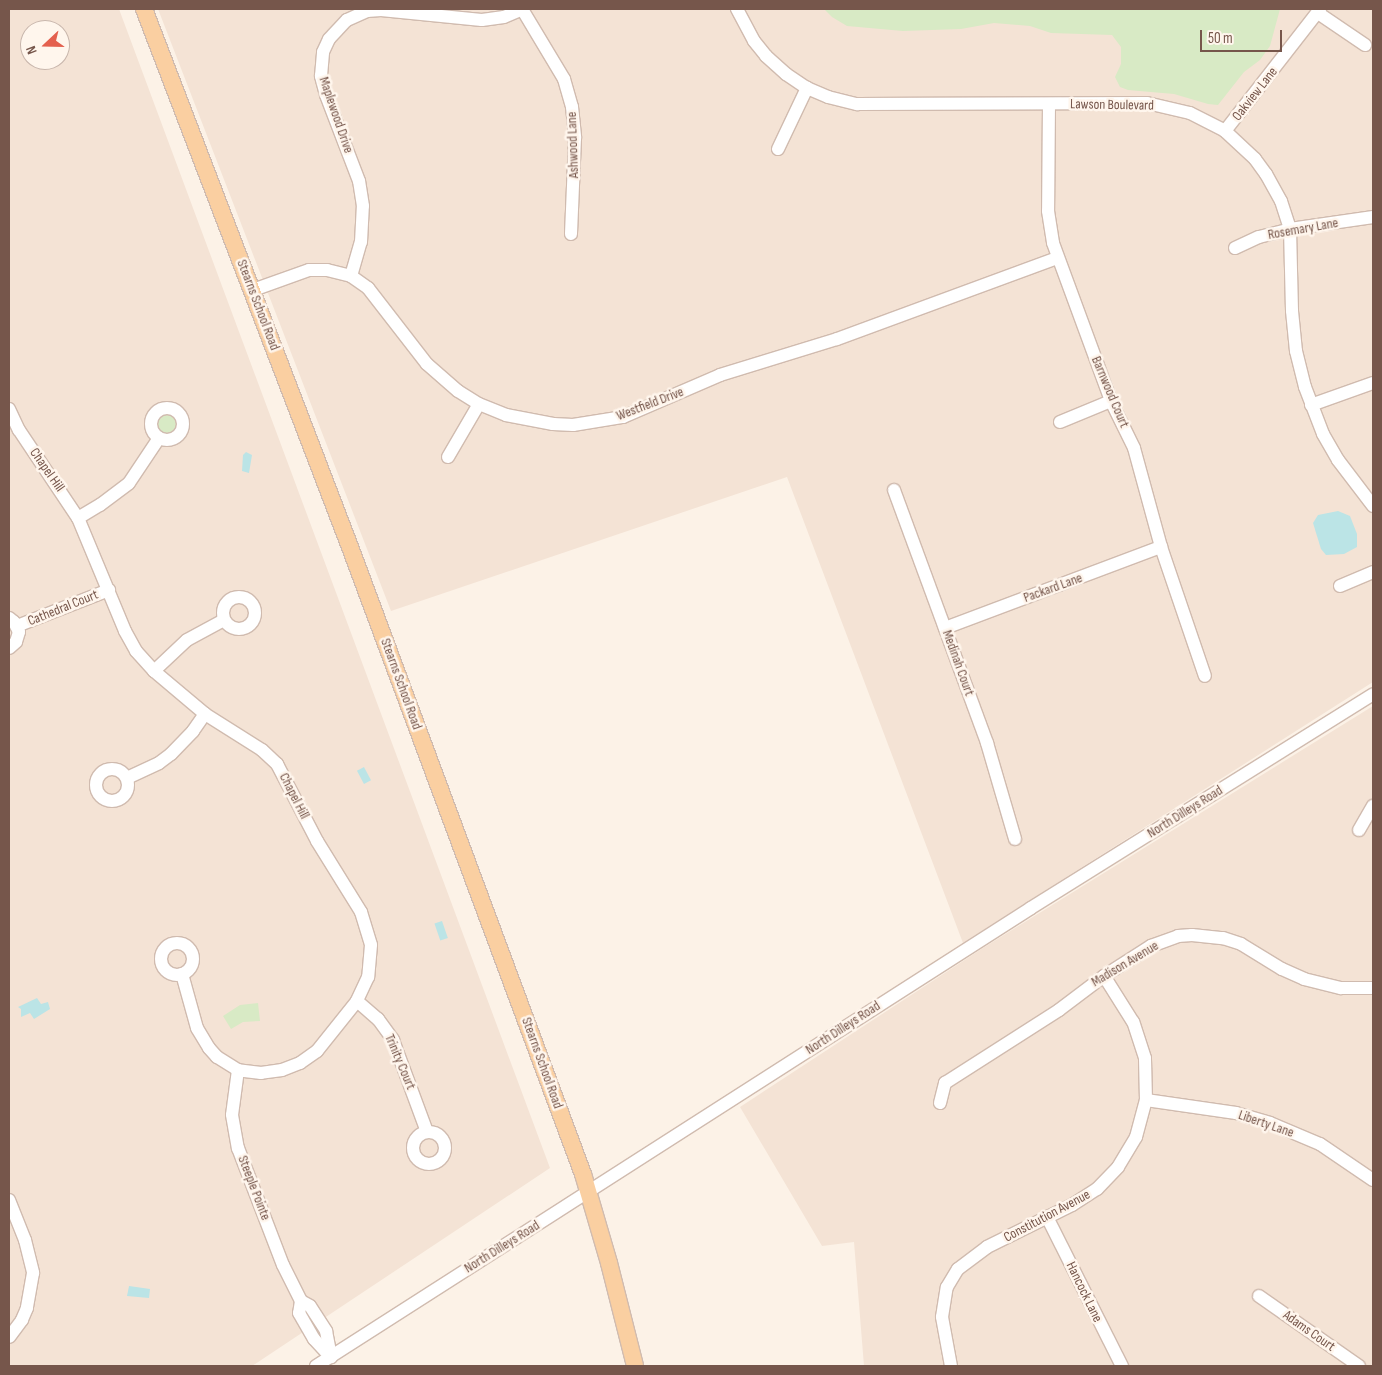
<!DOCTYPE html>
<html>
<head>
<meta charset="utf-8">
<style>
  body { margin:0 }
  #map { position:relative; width:1382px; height:1375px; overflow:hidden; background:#fcf2e7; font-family:"Sofia Sans Condensed",sans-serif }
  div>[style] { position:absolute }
  .residential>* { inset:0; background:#f4e3d5 }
  .green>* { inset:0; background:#d8eac5 }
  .round { border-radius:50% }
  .water>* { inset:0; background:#bbe4e6; transform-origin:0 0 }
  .roads { filter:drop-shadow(1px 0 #d0bbaf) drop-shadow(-1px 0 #d0bbaf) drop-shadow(0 1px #d0bbaf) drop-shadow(0 -1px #d0bbaf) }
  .minor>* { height:12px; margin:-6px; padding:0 6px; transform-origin:6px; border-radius:6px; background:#fff }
  .minor>.ring { margin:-6px; padding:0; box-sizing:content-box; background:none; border:12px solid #fff; border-radius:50% }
  .major>* { height:16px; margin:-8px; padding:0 8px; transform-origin:8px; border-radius:8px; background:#facfa1 }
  span { translate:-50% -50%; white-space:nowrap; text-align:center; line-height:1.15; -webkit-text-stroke:5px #fff6ed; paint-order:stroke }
  .street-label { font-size:14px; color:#76564b }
  .frame { position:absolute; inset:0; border:10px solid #76564b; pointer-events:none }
  .north { position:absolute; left:20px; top:20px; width:50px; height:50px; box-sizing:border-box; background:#fff6ed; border:1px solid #c8b6ac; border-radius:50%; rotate:249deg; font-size:14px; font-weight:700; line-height:20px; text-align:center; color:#76564b }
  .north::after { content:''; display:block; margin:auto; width:18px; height:22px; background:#e4604e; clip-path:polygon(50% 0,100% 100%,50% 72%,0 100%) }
  .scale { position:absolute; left:1200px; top:30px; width:82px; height:22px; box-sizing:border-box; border:2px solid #76564b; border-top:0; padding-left:6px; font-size:15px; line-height:18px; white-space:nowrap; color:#76564b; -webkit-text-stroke:4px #fff6ed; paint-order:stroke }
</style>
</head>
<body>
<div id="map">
  <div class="residential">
    <div style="clip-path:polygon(evenodd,9px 9px,119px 9px,550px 1168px,252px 1366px,9px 1366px,9px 9px,30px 30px,60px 30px,60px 60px,30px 60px,30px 30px)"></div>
    <div style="clip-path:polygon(158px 9px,1373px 9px,1373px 682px,963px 943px,787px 477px,391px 611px)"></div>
    <div style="clip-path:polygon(1373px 706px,1373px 1366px,864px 1366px,854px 1242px,822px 1246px,740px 1107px,983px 948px)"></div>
  </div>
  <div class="green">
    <div style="clip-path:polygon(824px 9px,1280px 9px,1270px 46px,1260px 60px,1244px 72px,1218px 105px,1208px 104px,1174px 94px,1128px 90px,1120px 87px,1115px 77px,1121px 64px,1121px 47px,1112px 35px,1051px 33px,1030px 26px,994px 23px,961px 29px,903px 31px,847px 26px,832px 17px)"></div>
    <div class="round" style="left:158px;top:415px;width:18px;height:18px"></div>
    <div style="clip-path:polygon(258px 1003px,260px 1021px,243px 1022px,231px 1029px,223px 1016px,240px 1005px)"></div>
  </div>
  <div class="water">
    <div style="clip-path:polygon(246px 452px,252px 455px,249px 473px,242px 471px,243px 455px)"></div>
    <div style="clip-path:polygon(1338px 511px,1350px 516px,1357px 534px,1357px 547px,1344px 554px,1326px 555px,1321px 549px,1313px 523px,1318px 515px)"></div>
    <div style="left:364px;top:767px;width:15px;height:8px;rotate:62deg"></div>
    <div style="left:442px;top:921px;width:18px;height:8px;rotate:71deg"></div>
    <div style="clip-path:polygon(37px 998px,41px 1004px,48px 1002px,50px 1009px,34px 1019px,30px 1013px,21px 1017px,21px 1009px,18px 1007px)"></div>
    <div style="clip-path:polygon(129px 1286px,150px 1289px,149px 1298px,127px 1296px)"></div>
  </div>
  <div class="roads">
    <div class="minor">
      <div style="left:522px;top:9px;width:82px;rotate:59deg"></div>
      <div style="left:564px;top:79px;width:29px;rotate:74deg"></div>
      <div style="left:572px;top:107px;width:31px;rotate:84deg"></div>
      <div style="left:575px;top:138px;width:96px;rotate:92.4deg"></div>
      <div style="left:737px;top:9px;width:36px;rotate:62deg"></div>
      <div style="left:754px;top:41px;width:19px;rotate:51deg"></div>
      <div style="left:766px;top:56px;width:27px;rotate:42deg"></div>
      <div style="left:786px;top:74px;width:25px;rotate:34deg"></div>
      <div style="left:807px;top:88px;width:23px;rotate:23deg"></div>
      <div style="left:828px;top:97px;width:30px;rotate:14deg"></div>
      <div style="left:857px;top:104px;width:290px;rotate:-0.2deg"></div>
      <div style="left:1147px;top:103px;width:44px;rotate:13.1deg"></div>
      <div style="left:1190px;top:113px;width:39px;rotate:27deg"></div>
      <div style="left:1225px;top:131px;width:41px;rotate:43deg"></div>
      <div style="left:1255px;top:159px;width:19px;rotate:54deg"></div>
      <div style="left:1266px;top:174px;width:31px;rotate:61deg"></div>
      <div style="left:1281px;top:201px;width:29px;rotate:72deg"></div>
      <div style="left:1290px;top:229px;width:82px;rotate:88.6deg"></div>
      <div style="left:1292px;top:311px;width:40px;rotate:84.3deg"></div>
      <div style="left:1296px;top:351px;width:37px;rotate:76deg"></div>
      <div style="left:1305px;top:387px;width:50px;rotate:69deg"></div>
      <div style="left:1323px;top:434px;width:30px;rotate:60deg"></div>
      <div style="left:1338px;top:460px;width:58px;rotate:52.7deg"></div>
      <div style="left:1318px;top:13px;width:57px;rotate:34.2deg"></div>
      <div style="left:1049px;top:104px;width:107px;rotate:90.5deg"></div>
      <div style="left:1048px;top:211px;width:32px;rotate:81deg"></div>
      <div style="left:1053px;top:243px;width:168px;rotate:69.8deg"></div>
      <div style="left:1111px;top:401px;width:52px;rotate:63.9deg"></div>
      <div style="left:1134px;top:448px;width:103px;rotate:74.7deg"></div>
      <div style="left:1161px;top:547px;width:136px;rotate:71.2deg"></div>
      <div style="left:1225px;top:131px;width:155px;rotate:-52.1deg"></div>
      <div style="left:778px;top:149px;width:68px;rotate:-64.6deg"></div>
      <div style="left:1235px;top:248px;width:26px;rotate:-25deg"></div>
      <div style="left:1259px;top:237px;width:32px;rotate:-14deg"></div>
      <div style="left:1290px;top:229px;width:84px;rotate:-8.2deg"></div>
      <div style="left:351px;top:276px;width:35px;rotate:-74deg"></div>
      <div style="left:361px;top:242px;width:36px;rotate:-87deg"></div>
      <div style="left:363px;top:206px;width:25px;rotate:-99deg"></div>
      <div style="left:359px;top:181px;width:92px;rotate:-111deg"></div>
      <div style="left:326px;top:95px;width:20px;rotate:-105deg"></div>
      <div style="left:321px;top:76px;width:24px;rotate:-85deg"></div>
      <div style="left:323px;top:52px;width:14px;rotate:-65deg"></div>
      <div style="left:329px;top:39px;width:26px;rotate:-47deg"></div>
      <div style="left:347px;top:20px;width:22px;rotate:-24deg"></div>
      <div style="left:367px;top:11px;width:14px;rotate:-4deg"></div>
      <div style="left:381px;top:10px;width:101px;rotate:5.7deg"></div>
      <div style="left:482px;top:20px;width:22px;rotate:-8deg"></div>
      <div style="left:504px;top:17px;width:21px;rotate:-23deg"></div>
      <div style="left:253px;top:290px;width:59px;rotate:-19.7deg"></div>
      <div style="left:309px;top:270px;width:18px"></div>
      <div style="left:327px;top:270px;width:25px;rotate:14deg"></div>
      <div style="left:351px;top:276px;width:21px;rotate:35deg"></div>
      <div style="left:368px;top:288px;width:96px;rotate:52.2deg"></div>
      <div style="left:427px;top:364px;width:41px;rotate:41.1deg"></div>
      <div style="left:458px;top:391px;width:25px;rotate:32deg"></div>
      <div style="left:479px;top:404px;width:29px;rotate:22deg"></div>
      <div style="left:506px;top:415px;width:48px;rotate:10.8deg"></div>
      <div style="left:553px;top:424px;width:20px;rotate:3deg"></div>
      <div style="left:573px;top:425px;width:51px;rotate:-9.1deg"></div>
      <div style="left:623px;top:417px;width:106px;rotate:-23.4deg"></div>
      <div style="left:720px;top:375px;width:122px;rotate:-17.1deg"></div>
      <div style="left:837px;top:339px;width:234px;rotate:-20.2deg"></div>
      <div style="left:1311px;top:405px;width:66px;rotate:-19.5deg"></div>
      <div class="ring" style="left:151px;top:408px;width:20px;height:20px"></div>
      <div style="left:9px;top:409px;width:23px;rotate:65deg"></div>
      <div style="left:19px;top:430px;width:106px;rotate:56.2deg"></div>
      <div style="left:78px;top:518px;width:122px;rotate:67.4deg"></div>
      <div style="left:125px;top:631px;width:23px;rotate:61deg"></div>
      <div style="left:136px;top:651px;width:27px;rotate:48deg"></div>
      <div style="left:154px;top:671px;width:67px;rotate:40.1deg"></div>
      <div style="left:205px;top:714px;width:67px;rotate:32.3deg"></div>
      <div style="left:262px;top:750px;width:21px;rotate:43deg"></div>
      <div style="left:277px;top:764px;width:87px;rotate:62.5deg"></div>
      <div style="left:317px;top:841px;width:84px;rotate:58.2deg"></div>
      <div style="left:361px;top:912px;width:34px;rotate:73deg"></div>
      <div style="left:371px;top:945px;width:32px;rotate:95deg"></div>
      <div style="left:368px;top:977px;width:26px;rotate:115deg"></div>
      <div style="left:357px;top:1001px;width:64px;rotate:128.7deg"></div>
      <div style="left:317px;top:1051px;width:21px;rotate:145deg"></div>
      <div style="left:300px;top:1063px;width:19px;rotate:159deg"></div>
      <div style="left:282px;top:1070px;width:21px;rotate:172deg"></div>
      <div style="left:261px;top:1073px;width:23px;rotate:-173deg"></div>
      <div style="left:238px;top:1070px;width:25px;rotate:-148deg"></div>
      <div style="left:217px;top:1057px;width:12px;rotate:-132deg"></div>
      <div style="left:209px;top:1048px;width:23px;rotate:-121deg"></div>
      <div style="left:197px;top:1028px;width:56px;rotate:-105.5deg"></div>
      <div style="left:1060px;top:422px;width:55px;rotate:-22.4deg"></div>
      <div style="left:448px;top:457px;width:61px;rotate:-59.7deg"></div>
      <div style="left:894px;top:490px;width:270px;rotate:69.8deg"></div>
      <div style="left:987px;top:743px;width:100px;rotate:73.7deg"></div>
      <div style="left:78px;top:518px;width:26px;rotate:-31deg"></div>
      <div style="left:100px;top:505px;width:36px;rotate:-37deg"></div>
      <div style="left:129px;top:483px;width:54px;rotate:-56.3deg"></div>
      <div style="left:1340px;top:586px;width:36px;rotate:-23deg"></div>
      <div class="ring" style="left:223px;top:597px;width:20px;height:20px"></div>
      <div style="left:9px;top:618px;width:6px;rotate:39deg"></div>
      <div style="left:14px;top:622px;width:11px;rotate:63deg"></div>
      <div style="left:19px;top:632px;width:10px;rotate:107deg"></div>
      <div style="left:16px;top:642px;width:9px;rotate:139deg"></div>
      <div style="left:17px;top:626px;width:99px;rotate:-21.4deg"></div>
      <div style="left:945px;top:628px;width:231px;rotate:-20.6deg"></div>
      <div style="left:154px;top:671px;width:45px;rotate:-43.2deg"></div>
      <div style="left:187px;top:640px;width:42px;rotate:-28.4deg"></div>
      <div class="ring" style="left:96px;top:769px;width:20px;height:20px"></div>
      <div style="left:127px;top:778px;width:35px;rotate:-25deg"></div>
      <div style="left:159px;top:763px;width:15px;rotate:-37deg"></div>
      <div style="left:171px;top:754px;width:32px;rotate:-46deg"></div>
      <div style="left:193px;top:731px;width:21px;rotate:-55deg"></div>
      <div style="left:1359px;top:830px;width:28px;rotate:-60deg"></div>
      <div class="ring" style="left:161px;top:943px;width:20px;height:20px"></div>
      <div style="left:357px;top:1001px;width:28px;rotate:41deg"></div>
      <div style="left:378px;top:1019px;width:26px;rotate:54deg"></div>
      <div style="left:393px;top:1040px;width:98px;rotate:69.7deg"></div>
      <div style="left:238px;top:1070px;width:45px;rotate:97.6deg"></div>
      <div style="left:232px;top:1115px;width:34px;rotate:80deg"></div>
      <div style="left:238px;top:1148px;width:125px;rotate:69deg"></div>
      <div style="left:283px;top:1265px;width:40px;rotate:63.4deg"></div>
      <div style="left:301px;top:1301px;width:12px;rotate:99deg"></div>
      <div style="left:299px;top:1313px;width:30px;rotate:60deg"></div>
      <div style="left:314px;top:1339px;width:25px;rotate:47deg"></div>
      <div style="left:1146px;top:1100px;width:91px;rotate:8.2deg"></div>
      <div style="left:1236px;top:1113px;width:35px;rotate:16deg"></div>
      <div style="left:1270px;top:1123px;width:54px;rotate:22.8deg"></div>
      <div style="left:1320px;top:1144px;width:64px;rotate:34.2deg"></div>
      <div style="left:940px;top:1103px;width:21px;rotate:-76deg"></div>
      <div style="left:945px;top:1083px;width:135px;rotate:-32.6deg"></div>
      <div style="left:1059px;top:1010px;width:56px;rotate:-37.1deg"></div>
      <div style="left:1104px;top:976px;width:56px;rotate:-32.6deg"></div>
      <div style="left:1151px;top:946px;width:29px;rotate:-20deg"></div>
      <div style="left:1178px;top:936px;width:14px;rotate:-4deg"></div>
      <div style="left:1192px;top:935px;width:31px;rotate:6deg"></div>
      <div style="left:1223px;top:938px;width:19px;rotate:18deg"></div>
      <div style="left:1241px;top:944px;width:48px;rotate:31.4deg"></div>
      <div style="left:1282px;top:969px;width:24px;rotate:24deg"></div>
      <div style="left:1304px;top:979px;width:38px;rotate:14deg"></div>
      <div style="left:1341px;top:988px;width:32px"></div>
      <div class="ring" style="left:413px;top:1132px;width:20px;height:20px"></div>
      <div style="left:9px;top:1200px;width:43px;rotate:68.2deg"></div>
      <div style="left:25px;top:1240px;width:34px;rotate:76deg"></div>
      <div style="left:33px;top:1273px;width:36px;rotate:100deg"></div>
      <div style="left:27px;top:1308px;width:13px;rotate:113deg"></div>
      <div style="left:22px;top:1320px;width:21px;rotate:127deg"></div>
      <div style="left:1047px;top:1217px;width:167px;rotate:63.3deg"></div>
      <div style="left:1259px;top:1296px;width:122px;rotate:35deg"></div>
      <div style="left:301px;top:1301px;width:10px;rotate:29deg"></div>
      <div style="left:310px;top:1306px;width:30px;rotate:57deg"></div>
      <div style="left:326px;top:1331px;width:26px;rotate:79deg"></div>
      <div style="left:316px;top:1366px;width:849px;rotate:-32.64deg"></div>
      <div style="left:1031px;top:908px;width:403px;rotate:-32deg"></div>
      <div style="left:951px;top:1366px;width:50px;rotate:-100.4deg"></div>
      <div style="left:942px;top:1317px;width:30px;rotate:-81deg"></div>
      <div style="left:947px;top:1287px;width:21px;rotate:-59deg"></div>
      <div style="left:958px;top:1269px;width:36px;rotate:-37deg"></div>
      <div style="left:987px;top:1247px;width:95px;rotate:-26.3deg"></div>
      <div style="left:1072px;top:1205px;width:30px;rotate:-33deg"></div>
      <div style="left:1097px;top:1189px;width:30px;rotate:-46deg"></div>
      <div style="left:1118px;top:1167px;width:35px;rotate:-59deg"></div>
      <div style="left:1136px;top:1137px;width:38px;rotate:-75deg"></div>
      <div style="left:1146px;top:1100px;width:42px;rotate:-91.4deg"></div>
      <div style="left:1145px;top:1058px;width:38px;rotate:-108deg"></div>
      <div style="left:1133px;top:1022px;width:54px;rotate:-122.2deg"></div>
    </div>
    <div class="major">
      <div style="left:144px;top:9px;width:585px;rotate:69.05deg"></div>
      <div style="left:353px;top:555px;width:660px;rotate:69.62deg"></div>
      <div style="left:583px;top:1174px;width:93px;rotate:73.7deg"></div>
      <div style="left:609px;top:1263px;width:106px;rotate:75.8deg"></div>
    </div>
  </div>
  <div class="street-label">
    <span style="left:1255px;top:94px;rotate:-52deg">Oakview Lane</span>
    <span style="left:1112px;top:105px;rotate:1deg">Lawson Boulevard</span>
    <span style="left:336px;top:115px;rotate:71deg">Maplewood Drive</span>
    <span style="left:573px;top:145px;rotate:-92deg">Ashwood Lane</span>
    <span style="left:1303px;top:229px;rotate:-10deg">Rosemary Lane</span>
    <span style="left:258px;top:305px;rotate:69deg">Stearns School Road</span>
    <span style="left:1110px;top:392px;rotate:67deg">Barnwood Court</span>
    <span style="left:650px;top:404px;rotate:-21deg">Westfield Drive</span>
    <span style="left:47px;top:470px;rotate:55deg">Chapel Hill</span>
    <span style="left:1053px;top:588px;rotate:-20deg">Packard Lane</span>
    <span style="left:63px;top:608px;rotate:-22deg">Cathedral Court</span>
    <span style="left:958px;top:663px;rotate:70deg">Medinah Court</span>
    <span style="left:401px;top:684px;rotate:70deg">Stearns School Road</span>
    <span style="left:294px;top:796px;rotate:63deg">Chapel Hill</span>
    <span style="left:1185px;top:812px;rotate:-32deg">North Dilleys Road</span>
    <span style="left:1125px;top:964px;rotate:-31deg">Madison Avenue</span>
    <span style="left:843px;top:1028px;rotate:-33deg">North Dilleys Road</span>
    <span style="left:400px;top:1062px;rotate:67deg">Trinity Court</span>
    <span style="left:542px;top:1063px;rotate:70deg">Stearns School Road</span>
    <span style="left:1266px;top:1124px;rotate:19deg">Liberty Lane</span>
    <span style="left:254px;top:1188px;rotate:69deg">Steeple Pointe</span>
    <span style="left:1047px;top:1216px;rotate:-28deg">Constitution Avenue</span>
    <span style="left:502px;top:1247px;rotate:-32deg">North Dilleys Road</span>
    <span style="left:1084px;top:1292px;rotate:64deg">Hancock Lane</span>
    <span style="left:1309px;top:1331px;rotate:35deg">Adams Court</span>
  </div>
  <div class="frame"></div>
  <div class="north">N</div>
  <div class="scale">50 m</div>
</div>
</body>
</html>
